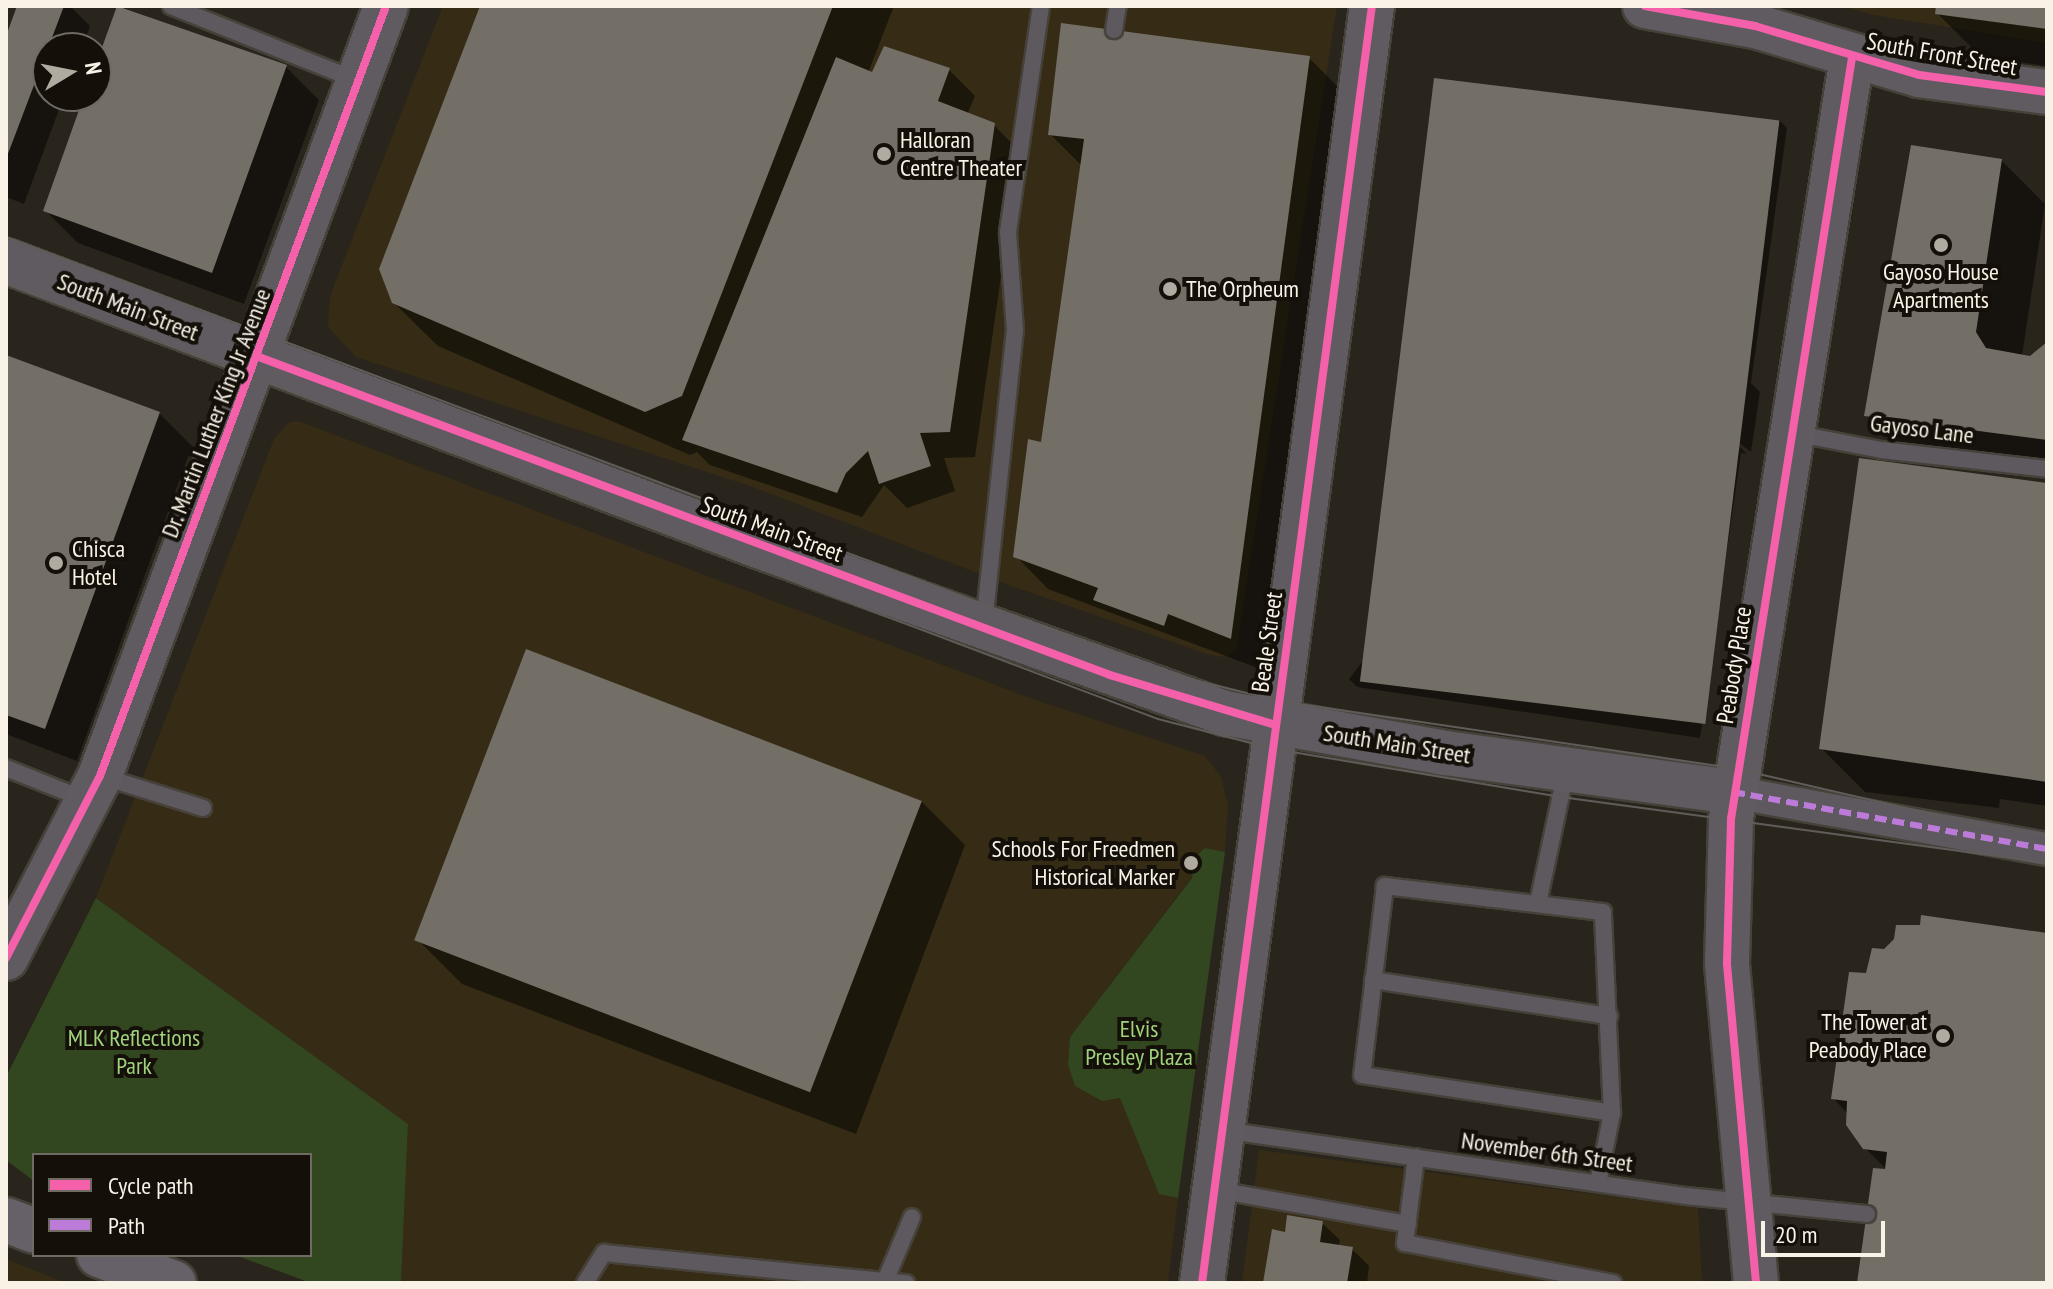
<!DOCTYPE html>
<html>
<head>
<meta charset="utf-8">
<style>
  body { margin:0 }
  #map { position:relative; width:2053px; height:1289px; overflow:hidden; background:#2a251c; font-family:"PT Sans Narrow",sans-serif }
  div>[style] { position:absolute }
  .built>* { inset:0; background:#362b15 }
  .green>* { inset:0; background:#324720 }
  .shadow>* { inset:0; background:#0007 }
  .building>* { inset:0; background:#736e66; transform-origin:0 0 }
  .roads { filter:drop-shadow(2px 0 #464139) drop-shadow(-2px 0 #464139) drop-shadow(0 2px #464139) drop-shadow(0 -2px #464139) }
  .lane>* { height:16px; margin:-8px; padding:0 8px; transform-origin:8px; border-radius:8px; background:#5d595f }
  .street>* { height:32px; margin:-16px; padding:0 16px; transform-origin:16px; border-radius:16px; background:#5d595f }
  .secondary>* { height:44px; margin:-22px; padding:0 22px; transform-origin:22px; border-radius:22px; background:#5f5b60 }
  .primary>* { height:44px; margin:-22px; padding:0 22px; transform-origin:22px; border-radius:22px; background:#666168 }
  .tram>* { height:2px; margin:-1px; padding:0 1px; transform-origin:1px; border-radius:1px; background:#605c5a }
  .quiet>* { height:6px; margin-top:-3px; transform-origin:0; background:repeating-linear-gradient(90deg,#bd7bd9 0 12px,transparent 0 18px) }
  .cycleway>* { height:8px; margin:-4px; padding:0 4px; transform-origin:4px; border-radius:4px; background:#f560ab }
  .dots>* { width:22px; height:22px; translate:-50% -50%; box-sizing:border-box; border:4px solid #141009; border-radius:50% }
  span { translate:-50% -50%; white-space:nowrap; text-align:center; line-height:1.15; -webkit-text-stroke:8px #141009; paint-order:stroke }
  .street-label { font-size:24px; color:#f8f2e7 }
  .poi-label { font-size:24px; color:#f8f2e7 }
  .left { translate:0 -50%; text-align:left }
  .right { translate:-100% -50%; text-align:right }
  .park-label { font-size:24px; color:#9fd27b }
  .frame { position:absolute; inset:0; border:8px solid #f8f2e7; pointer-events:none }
  .legend { position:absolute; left:32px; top:1153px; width:280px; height:104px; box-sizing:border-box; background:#141009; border:2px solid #6f6a62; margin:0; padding:10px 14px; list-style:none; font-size:24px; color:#f8f2e7 }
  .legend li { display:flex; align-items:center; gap:16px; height:40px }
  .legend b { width:40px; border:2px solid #6f6a62 }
  .north { position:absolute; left:32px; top:32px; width:80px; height:80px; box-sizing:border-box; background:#141009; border:2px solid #6f6a62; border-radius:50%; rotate:80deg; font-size:22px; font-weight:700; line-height:32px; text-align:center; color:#f8f2e7 }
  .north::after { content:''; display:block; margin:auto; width:28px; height:36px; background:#b0aaa0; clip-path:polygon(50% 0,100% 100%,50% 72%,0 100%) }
  .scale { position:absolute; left:1761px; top:1221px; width:124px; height:36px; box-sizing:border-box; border:4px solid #f8f2e7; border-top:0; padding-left:10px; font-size:24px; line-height:28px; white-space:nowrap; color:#f8f2e7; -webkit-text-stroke:6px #141009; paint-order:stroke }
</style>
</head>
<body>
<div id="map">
  <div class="built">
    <div style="clip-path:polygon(443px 6px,1337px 6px,1236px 652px,1222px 657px,1207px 654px,1009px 585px,753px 487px,356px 357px,328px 327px,330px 296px)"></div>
    <div style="clip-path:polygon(1841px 6px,2047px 6px,2047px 43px,1874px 15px)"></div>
    <div style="clip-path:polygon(298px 421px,1035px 700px,1205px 756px,1221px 777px,1228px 805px,1225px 852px,1205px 848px,1195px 858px,1192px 877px,1070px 1037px,1068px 1065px,1075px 1085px,1102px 1101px,1120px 1098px,1159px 1193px,1178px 1198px,1168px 1283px,401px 1283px,408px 1124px,96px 898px,274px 439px,288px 423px)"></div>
    <div style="clip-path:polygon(1259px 1150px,1698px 1208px,1702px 1283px,1242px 1283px)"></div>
    <div style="clip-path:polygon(6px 1259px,66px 1283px,6px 1283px)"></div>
  </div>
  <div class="green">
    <div style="clip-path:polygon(1205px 848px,1225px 852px,1178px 1198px,1159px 1194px,1120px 1098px,1102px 1101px,1075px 1086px,1068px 1065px,1070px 1037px,1192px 878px,1194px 858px)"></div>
    <div style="clip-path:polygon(96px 898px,408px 1124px,401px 1283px,311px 1283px,235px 1255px,310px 1255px,310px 1155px,34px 1155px,34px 1181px,6px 1160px,6px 1077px)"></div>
  </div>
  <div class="shadow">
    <div style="clip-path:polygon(19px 6px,70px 6px,90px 26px,82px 48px,48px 48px,48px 96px,64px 96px,24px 204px,6px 197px,6px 41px)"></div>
    <div style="clip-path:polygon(119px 6px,286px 67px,319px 100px,244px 304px,78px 243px,45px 210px,87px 96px,96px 96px,96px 70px)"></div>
    <div style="clip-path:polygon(482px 6px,894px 6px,868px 73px,949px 70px,975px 96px,967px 115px,994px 125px,1019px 151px,975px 457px,944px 458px,955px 491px,907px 508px,884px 485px,862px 517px,710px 465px,697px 452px,690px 455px,438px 346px,393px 302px)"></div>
    <div style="clip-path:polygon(1938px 6px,2047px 6px,2047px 66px,1981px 57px,1937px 13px)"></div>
    <div style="clip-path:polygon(1309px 58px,1342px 91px,1263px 670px,1048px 589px,1016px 556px,1042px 445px,1082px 166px,1050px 134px)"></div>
    <div style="clip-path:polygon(1779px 120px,1787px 128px,1751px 383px,1760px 392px,1751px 452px,1726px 433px,1747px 454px,1741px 453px,1700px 738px,1357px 687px,1349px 679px)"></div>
    <div style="clip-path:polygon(2001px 160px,2045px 204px,2022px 356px,2031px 358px,2047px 344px,2047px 478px,1910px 459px,1866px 415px)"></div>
    <div style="clip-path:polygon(6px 357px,159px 413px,192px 446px,77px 761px,6px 734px)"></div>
    <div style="clip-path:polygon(2047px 484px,2047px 806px,2000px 799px,1999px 808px,1865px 792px,1821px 748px)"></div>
    <div style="clip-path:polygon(921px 801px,965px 845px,856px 1134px,462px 984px,418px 940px)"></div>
    <div style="clip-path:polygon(2047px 935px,2047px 1283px,1859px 1283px,1889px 1172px,1865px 1148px,1848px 1114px,1833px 1098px,1868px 975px)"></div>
    <div style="clip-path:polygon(1322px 1223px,1340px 1240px,1338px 1247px,1352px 1249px,1369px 1266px,1367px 1283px,1265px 1283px,1286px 1234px)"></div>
  </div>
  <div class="building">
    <div style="clip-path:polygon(17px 6px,64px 6px,6px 159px,6px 36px)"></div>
    <div style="clip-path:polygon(117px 6px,287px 65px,212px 273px,43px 211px,84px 96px,96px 96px,96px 64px)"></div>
    <div style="clip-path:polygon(480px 6px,833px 6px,682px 396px,645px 412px,392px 303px,379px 269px)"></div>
    <div style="clip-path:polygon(1936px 6px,2047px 6px,2047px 29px,1935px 14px)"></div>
    <div style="clip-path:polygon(1061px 23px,1310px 56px,1231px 639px,1168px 614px,1164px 626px,1093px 600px,1098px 588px,1013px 557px,1028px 439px,1041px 442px,1084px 139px,1048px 135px)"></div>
    <div style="clip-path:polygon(884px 46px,950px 68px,938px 101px,995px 123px,950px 432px,920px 433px,931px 466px,879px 484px,868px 451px,846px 473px,837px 493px,682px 440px,836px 57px,872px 72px)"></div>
    <div style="left:1434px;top:78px;width:348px;height:608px;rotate:7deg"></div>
    <div style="clip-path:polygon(1911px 145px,2002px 159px,1976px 332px,1986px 348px,2030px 356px,2047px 342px,2047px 440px,1864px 416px)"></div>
    <div style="clip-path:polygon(6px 355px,160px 412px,45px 729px,6px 715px)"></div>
    <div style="clip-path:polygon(1859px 458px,2047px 483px,2047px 782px,1819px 749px)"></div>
    <div style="left:526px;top:649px;width:424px;height:312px;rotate:21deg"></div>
    <div style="clip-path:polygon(1921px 915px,2047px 933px,2047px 1283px,1857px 1283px,1873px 1168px,1885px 1169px,1887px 1152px,1863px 1149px,1846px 1125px,1847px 1101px,1831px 1099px,1849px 972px,1866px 973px,1872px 948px,1884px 949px,1894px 939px,1896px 925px,1920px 925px)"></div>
    <div style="clip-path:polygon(1287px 1215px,1323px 1221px,1320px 1242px,1353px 1247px,1347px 1283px,1263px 1283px,1272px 1229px,1285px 1232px)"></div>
  </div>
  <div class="roads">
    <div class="lane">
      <div style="left:171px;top:6px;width:199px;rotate:21.8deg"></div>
      <div style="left:1114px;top:30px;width:24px;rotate:-81deg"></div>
      <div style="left:1793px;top:433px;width:90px;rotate:10.9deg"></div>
      <div style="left:1881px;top:450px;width:167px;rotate:6.5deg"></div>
      <div style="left:984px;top:624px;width:296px;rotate:-84deg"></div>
      <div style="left:1015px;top:330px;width:98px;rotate:-94.1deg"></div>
      <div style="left:1008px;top:232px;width:228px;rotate:-81.7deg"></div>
      <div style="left:6px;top:768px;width:86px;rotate:21.8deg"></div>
      <div style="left:101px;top:776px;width:107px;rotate:17.4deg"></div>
      <div style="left:1538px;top:903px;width:135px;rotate:-78deg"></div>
      <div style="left:1373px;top:980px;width:239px;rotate:8.7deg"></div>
      <div style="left:1222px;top:1130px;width:469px;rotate:8.1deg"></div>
      <div style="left:1686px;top:1196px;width:182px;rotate:5.7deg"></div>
      <div style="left:1416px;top:1157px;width:87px;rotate:97.3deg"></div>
      <div style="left:1405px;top:1243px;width:212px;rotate:10.9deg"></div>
      <div style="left:1598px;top:1183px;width:71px;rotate:-78.7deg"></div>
      <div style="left:1612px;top:1113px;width:201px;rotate:-92.6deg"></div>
      <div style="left:1603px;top:912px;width:220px;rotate:-173.2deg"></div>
      <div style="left:1385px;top:886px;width:190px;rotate:96.9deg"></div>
      <div style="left:1362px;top:1075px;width:253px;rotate:8.6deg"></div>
      <div style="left:1217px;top:1190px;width:194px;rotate:10.1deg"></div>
      <div style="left:886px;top:1279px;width:67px;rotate:-67.2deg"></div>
      <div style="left:585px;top:1283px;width:36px;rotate:-58deg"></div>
      <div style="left:604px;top:1253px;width:304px;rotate:5.7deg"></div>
    </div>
    <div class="street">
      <div style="left:1733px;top:792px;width:319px;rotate:10.3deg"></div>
    </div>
    <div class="secondary">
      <div style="left:1645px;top:6px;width:112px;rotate:10.3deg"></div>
      <div style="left:1755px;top:26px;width:171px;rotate:16.6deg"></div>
      <div style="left:1919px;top:75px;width:129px;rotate:7.6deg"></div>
      <div style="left:6px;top:261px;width:807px;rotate:20.75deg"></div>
      <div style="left:761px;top:547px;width:493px;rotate:19.7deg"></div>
      <div style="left:1225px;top:713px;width:224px;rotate:10.3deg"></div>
      <div style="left:1445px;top:753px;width:291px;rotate:7.7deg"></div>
      <div style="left:6px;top:958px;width:205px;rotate:-62.7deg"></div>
      <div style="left:100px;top:776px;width:821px;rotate:-69.62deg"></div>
      <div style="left:1202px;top:1283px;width:1288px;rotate:-82.42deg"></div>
      <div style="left:1756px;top:1283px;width:321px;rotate:-95.2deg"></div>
      <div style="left:1727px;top:963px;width:144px;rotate:-88.4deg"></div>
      <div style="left:1731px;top:819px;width:771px;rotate:-80.97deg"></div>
    </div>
    <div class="primary">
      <div style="left:6px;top:1220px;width:30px;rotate:21deg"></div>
      <div style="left:99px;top:1255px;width:80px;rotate:20.5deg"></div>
    </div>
  </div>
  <div class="tram">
    <div style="left:6px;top:237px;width:1243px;rotate:20.58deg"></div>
    <div style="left:1170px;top:674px;width:112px;rotate:13.9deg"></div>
    <div style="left:1279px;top:701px;width:463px;rotate:8.4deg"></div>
    <div style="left:1737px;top:769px;width:244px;rotate:13deg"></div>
    <div style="left:1975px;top:824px;width:73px;rotate:8.7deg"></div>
    <div style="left:6px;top:284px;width:1231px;rotate:20.69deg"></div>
    <div style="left:1158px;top:719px;width:120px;rotate:14.5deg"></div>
    <div style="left:1274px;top:749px;width:291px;rotate:9.5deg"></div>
    <div style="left:1561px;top:797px;width:490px;rotate:7.7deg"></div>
  </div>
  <div class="quiet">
    <div style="left:1733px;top:792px;width:319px;rotate:10.3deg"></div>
  </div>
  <div class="cycleway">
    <div style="left:1645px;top:6px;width:112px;rotate:10.3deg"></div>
    <div style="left:1755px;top:26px;width:171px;rotate:16.6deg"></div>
    <div style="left:1919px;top:75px;width:129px;rotate:7.6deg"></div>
    <div style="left:259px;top:357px;width:908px;rotate:20.49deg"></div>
    <div style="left:1110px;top:675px;width:173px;rotate:16.8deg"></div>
    <div style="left:6px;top:958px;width:205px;rotate:-62.7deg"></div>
    <div style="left:100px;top:776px;width:821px;rotate:-69.62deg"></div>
    <div style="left:1202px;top:1283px;width:1288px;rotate:-82.42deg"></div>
    <div style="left:1756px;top:1283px;width:321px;rotate:-95.2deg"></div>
    <div style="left:1727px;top:963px;width:144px;rotate:-88.4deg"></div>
    <div style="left:1731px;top:819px;width:771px;rotate:-80.97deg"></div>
  </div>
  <div class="dots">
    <div style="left:884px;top:154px;background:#b0aaa0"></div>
    <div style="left:1941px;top:245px;background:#b0aaa0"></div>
    <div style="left:1170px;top:289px;background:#b0aaa0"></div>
    <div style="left:56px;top:563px;background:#b0aaa0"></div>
    <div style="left:1191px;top:863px;background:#b0aaa0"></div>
    <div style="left:1943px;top:1036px;background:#b0aaa0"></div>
  </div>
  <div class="street-label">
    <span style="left:1942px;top:54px;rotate:10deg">South Front Street</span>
    <span style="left:128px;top:307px;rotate:21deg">South Main Street</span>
    <span style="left:216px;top:413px;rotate:-69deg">Dr. Martin Luther King Jr Avenue</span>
    <span style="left:1922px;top:429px;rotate:7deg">Gayoso Lane</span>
    <span style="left:772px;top:529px;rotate:20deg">South Main Street</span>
    <span style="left:1267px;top:642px;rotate:-82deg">Beale Street</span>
    <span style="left:1734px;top:665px;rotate:-81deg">Peabody Place</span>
    <span style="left:1397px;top:744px;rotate:9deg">South Main Street</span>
    <span style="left:1547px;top:1152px;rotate:8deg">November 6th Street</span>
  </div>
  <div class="poi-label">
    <span class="left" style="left:900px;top:154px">Halloran<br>Centre Theater</span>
    <span style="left:1941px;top:286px">Gayoso House<br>Apartments</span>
    <span class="left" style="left:1186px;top:289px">The Orpheum</span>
    <span class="left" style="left:72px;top:563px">Chisca<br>Hotel</span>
    <span class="right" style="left:1175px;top:863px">Schools For Freedmen<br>Historical Marker</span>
    <span class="right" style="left:1927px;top:1036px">The Tower at<br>Peabody Place</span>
  </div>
  <div class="park-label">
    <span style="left:1139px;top:1043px">Elvis<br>Presley Plaza</span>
    <span style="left:134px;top:1052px">MLK Reflections<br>Park</span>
  </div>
  <div class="frame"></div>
  <ul class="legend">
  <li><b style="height:10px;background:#f560ab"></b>Cycle path</li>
  <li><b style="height:10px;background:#bd7bd9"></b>Path</li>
  </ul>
  <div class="north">N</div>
  <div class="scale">20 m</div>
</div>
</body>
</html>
